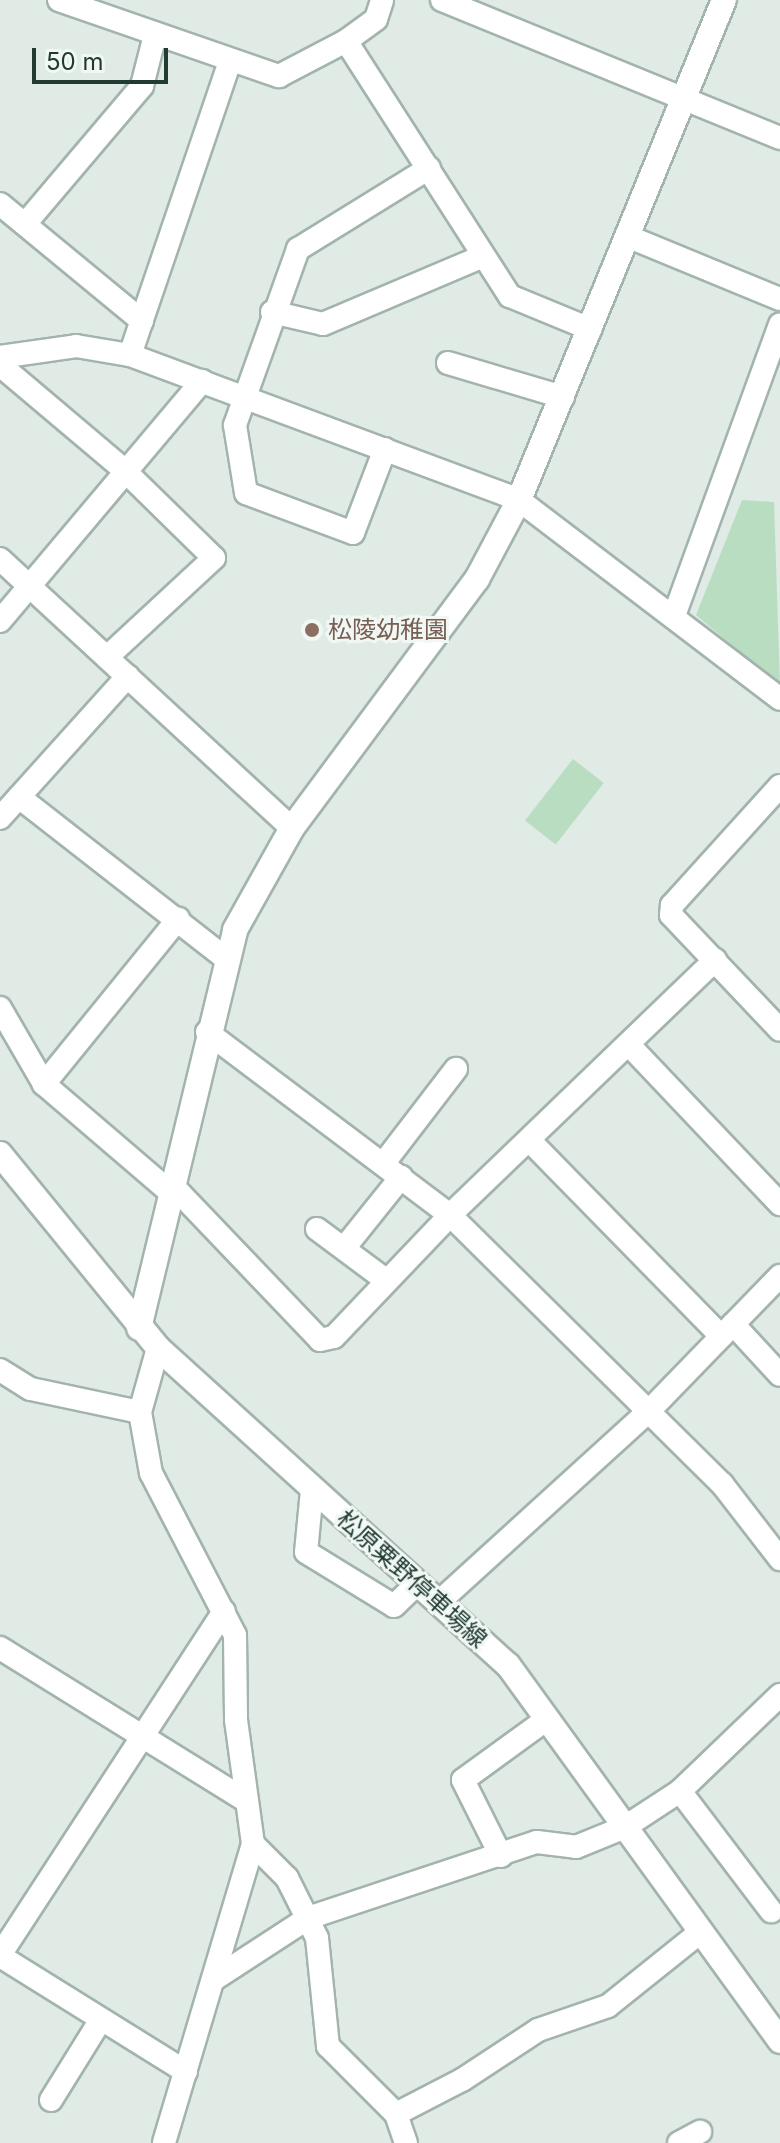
<!DOCTYPE html>
<html>
<head>
<meta charset="utf-8">
<style>
  body { margin:0 }
  #map { position:relative; width:780px; height:2143px; overflow:hidden; background:#e0ebe6; font-family:Inter,"Noto Sans JP",sans-serif }
  div>[style] { position:absolute }
  .green>* { inset:0; background:#b9ddc1; transform-origin:0 0 }
  .roads { filter:drop-shadow(2px 0 #a3b3ad) drop-shadow(-2px 0 #a3b3ad) drop-shadow(0 2px #a3b3ad) drop-shadow(0 -2px #a3b3ad) }
  .street>* { height:22px; margin:-11px; padding:0 11px; transform-origin:11px; border-radius:11px; background:#fff }
  .secondary>* { height:24px; margin:-12px; padding:0 12px; transform-origin:12px; border-radius:12px; background:#fff }
  .dots>* { width:22px; height:22px; translate:-50% -50%; box-sizing:border-box; border:4px solid #f1f8f4; border-radius:50% }
  span { translate:-50% -50%; white-space:nowrap; text-align:center; line-height:1.15; -webkit-text-stroke:6px #f1f8f4; paint-order:stroke }
  .education-label { font-size:24px; color:#785e54 }
  .left { translate:0 -50%; text-align:left }
  .street-label { font-size:24px; color:#213b33 }
  .scale { position:absolute; left:32px; top:48px; width:136px; height:36px; box-sizing:border-box; border:4px solid #213b33; border-top:0; padding-left:10px; font-size:24px; line-height:28px; white-space:nowrap; color:#213b33; -webkit-text-stroke:6px #f1f8f4; paint-order:stroke }
</style>
</head>
<body>
<div id="map">
  <div class="green">
    <div style="clip-path:polygon(742px 500px,774px 502px,780px 686px,696px 615px)"></div>
    <div style="left:573px;top:759px;width:39px;height:78px;rotate:38deg"></div>
  </div>
  <div class="roads">
    <div class="street">
      <div style="left:59px;top:0;width:233px;rotate:19.1deg"></div>
      <div style="left:279px;top:76px;width:76px;rotate:-27.6deg"></div>
      <div style="left:346px;top:41px;width:37px;rotate:-36deg"></div>
      <div style="left:376px;top:19px;width:20px;rotate:-72deg"></div>
      <div style="left:442px;top:0;width:365px;rotate:22.2deg"></div>
      <div style="left:346px;top:41px;width:303px;rotate:57.3deg"></div>
      <div style="left:510px;top:296px;width:87px;rotate:22.4deg"></div>
      <div style="left:0;top:204px;width:184px;rotate:39.5deg"></div>
      <div style="left:25px;top:224px;width:181px;rotate:-49.7deg"></div>
      <div style="left:142px;top:86px;width:53px;rotate:-75.7deg"></div>
      <div style="left:627px;top:236px;width:165px;rotate:22.4deg"></div>
      <div style="left:272px;top:312px;width:52px;rotate:13.2deg"></div>
      <div style="left:323px;top:324px;width:174px;rotate:-23deg"></div>
      <div style="left:130px;top:355px;width:310px;rotate:-71.2deg"></div>
      <div style="left:0;top:357px;width:77px;rotate:-8.2deg"></div>
      <div style="left:76px;top:346px;width:55px;rotate:9.5deg"></div>
      <div style="left:130px;top:355px;width:415px;rotate:20.4deg"></div>
      <div style="left:519px;top:500px;width:328px;rotate:37.3deg"></div>
      <div style="left:448px;top:363px;width:120px;rotate:16.5deg"></div>
      <div style="left:0;top:365px;width:161px;rotate:40.2deg"></div>
      <div style="left:123px;top:469px;width:127px;rotate:44.4deg"></div>
      <div style="left:214px;top:558px;width:146px;rotate:137.2deg"></div>
      <div style="left:385px;top:449px;width:90px;rotate:110.9deg"></div>
      <div style="left:353px;top:533px;width:114px;rotate:-159.5deg"></div>
      <div style="left:246px;top:493px;width:69px;rotate:-99.2deg"></div>
      <div style="left:235px;top:425px;width:187px;rotate:-70.3deg"></div>
      <div style="left:298px;top:249px;width:154px;rotate:-31.7deg"></div>
      <div style="left:0;top:559px;width:397px;rotate:42.7deg"></div>
      <div style="left:675px;top:613px;width:307px;rotate:-70deg"></div>
      <div style="left:0;top:621px;width:314px;rotate:-49.9deg"></div>
      <div style="left:780px;top:786px;width:161px;rotate:132.2deg"></div>
      <div style="left:672px;top:905px;width:10px;rotate:96deg"></div>
      <div style="left:671px;top:915px;width:158px;rotate:46.5deg"></div>
      <div style="left:19px;top:797px;width:263px;rotate:38deg"></div>
      <div style="left:0;top:818px;width:191px;rotate:-48deg"></div>
      <div style="left:0;top:1008px;width:88px;rotate:59.9deg"></div>
      <div style="left:44px;top:1084px;width:167px;rotate:40.6deg"></div>
      <div style="left:207px;top:1032px;width:304px;rotate:37deg"></div>
      <div style="left:450px;top:1215px;width:383px;rotate:44.7deg"></div>
      <div style="left:722px;top:1484px;width:95px;rotate:52.3deg"></div>
      <div style="left:630px;top:1046px;width:218px;rotate:46.5deg"></div>
      <div style="left:44px;top:1084px;width:213px;rotate:-50.9deg"></div>
      <div style="left:531px;top:1142px;width:272px;rotate:45.6deg"></div>
      <div style="left:383px;top:1164px;width:120px;rotate:-52.5deg"></div>
      <div style="left:173px;top:1186px;width:213px;rotate:46.3deg"></div>
      <div style="left:320px;top:1340px;width:14px;rotate:-12deg"></div>
      <div style="left:334px;top:1337px;width:168px;rotate:-46.4deg"></div>
      <div style="left:450px;top:1215px;width:368px;rotate:-43.9deg"></div>
      <div style="left:317px;top:1229px;width:87px;rotate:36.6deg"></div>
      <div style="left:345px;top:1247px;width:90px;rotate:-51.3deg"></div>
      <div style="left:733px;top:1324px;width:69px;rotate:47.3deg"></div>
      <div style="left:158px;top:1348px;width:66px;rotate:105.7deg"></div>
      <div style="left:140px;top:1412px;width:62px;rotate:79.8deg"></div>
      <div style="left:151px;top:1473px;width:182px;rotate:62.6deg"></div>
      <div style="left:235px;top:1635px;width:85px;rotate:89.3deg"></div>
      <div style="left:236px;top:1720px;width:125px;rotate:82.2deg"></div>
      <div style="left:253px;top:1844px;width:312px;rotate:106.6deg"></div>
      <div style="left:0;top:1370px;width:36px;rotate:32deg"></div>
      <div style="left:31px;top:1389px;width:111px;rotate:11.9deg"></div>
      <div style="left:312px;top:1490px;width:62px;rotate:95.5deg"></div>
      <div style="left:306px;top:1552px;width:103px;rotate:31.5deg"></div>
      <div style="left:394px;top:1606px;width:33px;rotate:-44deg"></div>
      <div style="left:439px;top:1602px;width:284px;rotate:-42.3deg"></div>
      <div style="left:649px;top:1411px;width:188px;rotate:-45.9deg"></div>
      <div style="left:0;top:1648px;width:288px;rotate:31.8deg"></div>
      <div style="left:680px;top:1791px;width:151px;rotate:52.8deg"></div>
      <div style="left:253px;top:1844px;width:48px;rotate:45deg"></div>
      <div style="left:287px;top:1878px;width:67px;rotate:63.4deg"></div>
      <div style="left:317px;top:1938px;width:109px;rotate:84.2deg"></div>
      <div style="left:328px;top:2046px;width:96px;rotate:45deg"></div>
      <div style="left:396px;top:2114px;width:31px;rotate:71deg"></div>
      <div style="left:501px;top:1856px;width:85px;rotate:-116.6deg"></div>
      <div style="left:463px;top:1780px;width:104px;rotate:-36deg"></div>
      <div style="left:0;top:1955px;width:410px;rotate:-56.9deg"></div>
      <div style="left:0;top:1956px;width:219px;rotate:31.9deg"></div>
      <div style="left:216px;top:1978px;width:110px;rotate:-33.1deg"></div>
      <div style="left:308px;top:1918px;width:241px;rotate:-18.4deg"></div>
      <div style="left:537px;top:1842px;width:39px;rotate:7deg"></div>
      <div style="left:576px;top:1847px;width:53px;rotate:-22.2deg"></div>
      <div style="left:625px;top:1827px;width:66px;rotate:-33.2deg"></div>
      <div style="left:680px;top:1791px;width:139px;rotate:-43.8deg"></div>
      <div style="left:51px;top:2100px;width:93px;rotate:-58.2deg"></div>
      <div style="left:396px;top:2114px;width:74px;rotate:-27.3deg"></div>
      <div style="left:462px;top:2080px;width:91px;rotate:-33.3deg"></div>
      <div style="left:538px;top:2030px;width:74px;rotate:-18.9deg"></div>
      <div style="left:608px;top:2006px;width:117px;rotate:-38.7deg"></div>
      <div style="left:679px;top:2143px;width:24px;rotate:-28deg"></div>
    </div>
    <div class="secondary">
      <div style="left:0;top:1154px;width:250px;rotate:50.8deg"></div>
      <div style="left:158px;top:1348px;width:472px;rotate:42.2deg"></div>
      <div style="left:508px;top:1665px;width:464px;rotate:54.1deg"></div>
      <div style="left:139px;top:1328px;width:409px;rotate:-76.4deg"></div>
      <div style="left:235px;top:930px;width:117px;rotate:-60.8deg"></div>
      <div style="left:292px;top:828px;width:310px;rotate:-53.4deg"></div>
      <div style="left:477px;top:579px;width:89px;rotate:-62deg"></div>
      <div style="left:519px;top:500px;width:540px;rotate:-67.71deg"></div>
    </div>
  </div>
  <div class="dots">
    <div style="left:312px;top:630px;background:#8d6e63"></div>
  </div>
  <div class="education-label">
    <span class="left" style="left:328px;top:630px">松陵幼稚園</span>
  </div>
  <div class="street-label">
    <span style="left:412px;top:1579px;rotate:42deg">松原粟野停車場線</span>
  </div>
  <div class="scale">50 m</div>
</div>
</body>
</html>
